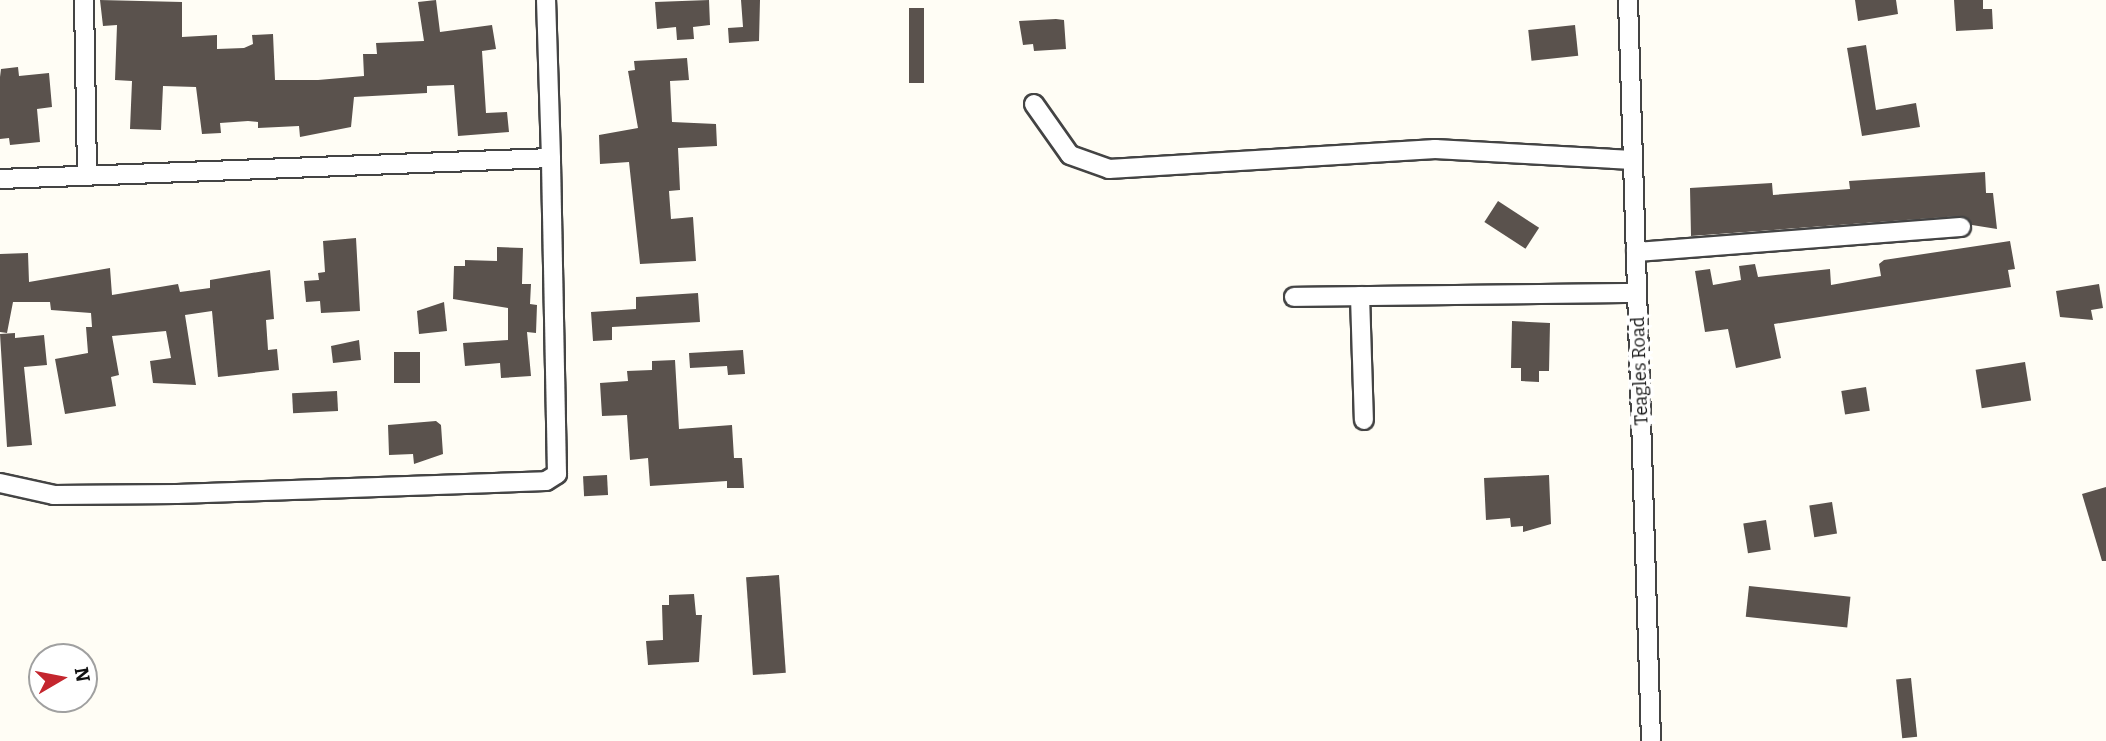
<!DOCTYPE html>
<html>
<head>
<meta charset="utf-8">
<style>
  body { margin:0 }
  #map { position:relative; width:2106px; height:741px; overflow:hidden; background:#fffdf5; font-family:Bitter,serif }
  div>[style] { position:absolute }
  .building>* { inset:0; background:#5a524d; transform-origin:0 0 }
  .roads { filter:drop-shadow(2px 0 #444) drop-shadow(-2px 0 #444) drop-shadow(0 2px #444) drop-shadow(0 -2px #444) }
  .minor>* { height:18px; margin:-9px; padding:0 9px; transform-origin:9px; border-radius:9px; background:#fff }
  span { translate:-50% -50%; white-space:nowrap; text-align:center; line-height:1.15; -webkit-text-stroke:7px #fff; paint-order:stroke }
  .street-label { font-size:18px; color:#111 }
  .north { position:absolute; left:28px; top:643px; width:70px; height:70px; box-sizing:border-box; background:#fff; border:2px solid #a0a0a0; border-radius:50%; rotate:80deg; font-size:19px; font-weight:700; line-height:28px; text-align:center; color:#111 }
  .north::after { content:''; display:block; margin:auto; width:24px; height:32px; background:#c4262e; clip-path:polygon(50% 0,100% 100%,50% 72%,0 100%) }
</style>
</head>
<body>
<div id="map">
  <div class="building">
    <div style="clip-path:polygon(100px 0,182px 2px,182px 37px,217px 35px,217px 49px,244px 48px,253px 44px,252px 35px,273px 34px,275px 80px,318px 80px,364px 76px,363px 54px,377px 54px,376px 43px,424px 41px,418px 2px,436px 0,440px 32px,492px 25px,496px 49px,482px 51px,486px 113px,507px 112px,509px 132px,458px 136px,454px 85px,427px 86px,427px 93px,354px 97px,351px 127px,300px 137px,299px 126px,258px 128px,258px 122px,248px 121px,220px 123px,221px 133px,202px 134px,196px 87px,163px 86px,161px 130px,130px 129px,132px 81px,115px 80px,117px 25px,103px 26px)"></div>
    <div style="clip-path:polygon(709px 0,710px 25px,693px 27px,694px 39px,677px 40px,676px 27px,657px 29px,655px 2px)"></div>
    <div style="clip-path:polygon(741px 0,760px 0,759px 41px,729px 43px,728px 28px,743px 27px)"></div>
    <div style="clip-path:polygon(1855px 0,1896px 0,1898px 14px,1858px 21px)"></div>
    <div style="clip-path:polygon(1954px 0,1983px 0,1983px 9px,1992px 9px,1993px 29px,1956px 31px)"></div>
    <div style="left:909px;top:8px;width:15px;height:75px"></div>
    <div style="clip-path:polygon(1056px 19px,1064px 20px,1066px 49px,1034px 51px,1033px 44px,1023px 45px,1019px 21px)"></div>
    <div style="left:1575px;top:25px;width:31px;height:47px;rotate:84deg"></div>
    <div style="clip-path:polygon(1866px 45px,1876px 110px,1916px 103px,1920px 127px,1862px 136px,1847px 48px)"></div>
    <div style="clip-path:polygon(687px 58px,689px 80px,670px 81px,672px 122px,716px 124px,717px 146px,678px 148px,680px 190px,669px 191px,671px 219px,693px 217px,696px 261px,640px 264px,629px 162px,600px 164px,599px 135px,638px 128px,628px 71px,635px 70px,634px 61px)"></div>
    <div style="clip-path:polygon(18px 67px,19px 76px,49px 73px,52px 107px,37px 109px,40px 142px,10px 145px,9px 138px,0 139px,0 77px,1px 69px)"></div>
    <div style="clip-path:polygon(1985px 172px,1986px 193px,1993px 193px,1997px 229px,1972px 225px,1960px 216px,1691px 236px,1690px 188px,1772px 183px,1773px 195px,1850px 189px,1849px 181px)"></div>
    <div style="left:1498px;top:201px;width:49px;height:25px;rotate:33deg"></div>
    <div style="clip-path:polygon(356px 238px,360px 311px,321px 313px,320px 301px,306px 302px,304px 281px,319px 280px,318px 273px,325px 272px,323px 241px)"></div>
    <div style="clip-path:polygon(2010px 241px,2015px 269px,2008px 270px,2011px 287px,1774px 324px,1781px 358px,1736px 368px,1728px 329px,1705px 332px,1695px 271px,1710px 269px,1713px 285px,1741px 280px,1739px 266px,1755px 264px,1758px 277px,1830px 269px,1831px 285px,1881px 276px,1879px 264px,1884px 260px)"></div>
    <div style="clip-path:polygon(497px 247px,523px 248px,522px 284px,531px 284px,530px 304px,537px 305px,536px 333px,527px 332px,531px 376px,501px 378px,500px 363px,465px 366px,463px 343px,508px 340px,508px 308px,453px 299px,454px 266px,465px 266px,465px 260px,497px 261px)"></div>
    <div style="clip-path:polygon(28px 253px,29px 282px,110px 268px,112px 295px,178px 284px,180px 292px,210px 288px,210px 280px,270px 270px,274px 319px,266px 320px,268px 350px,277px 349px,279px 370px,218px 377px,212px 311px,185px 315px,196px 385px,153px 383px,150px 361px,171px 358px,166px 331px,112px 336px,119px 375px,111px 377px,116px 406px,65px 414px,55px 359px,88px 353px,86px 327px,92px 327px,91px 313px,51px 310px,50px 302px,13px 302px,7px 333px,0 332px,0 254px)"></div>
    <div style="clip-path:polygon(2099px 284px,2103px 308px,2091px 310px,2093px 320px,2060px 317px,2056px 291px)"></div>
    <div style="clip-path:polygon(698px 293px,700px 322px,612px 327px,612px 340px,593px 341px,591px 312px,636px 309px,636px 297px)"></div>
    <div style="clip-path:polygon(444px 302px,447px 331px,419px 334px,417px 311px)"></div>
    <div style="clip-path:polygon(1512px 321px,1550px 323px,1549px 371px,1539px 371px,1539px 382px,1521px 381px,1521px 368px,1511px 368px)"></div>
    <div style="clip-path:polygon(15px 333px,15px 338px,44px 335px,47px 365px,24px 367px,32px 445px,7px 447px,0 334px)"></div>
    <div style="clip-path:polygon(359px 340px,361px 360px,333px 363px,331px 346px)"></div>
    <div style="clip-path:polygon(743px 350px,745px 374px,728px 375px,727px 366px,690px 368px,689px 353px)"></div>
    <div style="left:394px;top:352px;width:26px;height:31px"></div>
    <div style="clip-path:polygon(675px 360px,679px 429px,732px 425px,734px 458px,742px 458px,744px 488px,727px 488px,727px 481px,650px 486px,648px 458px,630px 460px,627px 415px,602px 416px,600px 383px,628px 381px,627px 371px,652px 370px,652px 361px)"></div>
    <div style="left:2025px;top:362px;width:39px;height:50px;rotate:81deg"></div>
    <div style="left:1866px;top:387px;width:24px;height:25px;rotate:81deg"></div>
    <div style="left:337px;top:391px;width:20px;height:45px;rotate:87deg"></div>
    <div style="clip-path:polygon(436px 421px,441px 425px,443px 454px,414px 464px,413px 454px,389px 455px,388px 425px)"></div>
    <div style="left:607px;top:475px;width:20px;height:24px;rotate:87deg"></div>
    <div style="clip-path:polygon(1549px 475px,1551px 524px,1523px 532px,1523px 526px,1511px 527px,1510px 518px,1486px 520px,1484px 478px)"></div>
    <div style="clip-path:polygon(2106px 487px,2106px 561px,2102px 561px,2082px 494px)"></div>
    <div style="left:1832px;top:502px;width:32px;height:23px;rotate:81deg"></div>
    <div style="left:1766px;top:520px;width:30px;height:23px;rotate:81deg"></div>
    <div style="left:779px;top:575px;width:98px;height:33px;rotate:86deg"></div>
    <div style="left:1749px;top:586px;width:102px;height:31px;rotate:6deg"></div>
    <div style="clip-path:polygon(694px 594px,696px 615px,702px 615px,699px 662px,648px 665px,646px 641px,663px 640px,662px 605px,669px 605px,669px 595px)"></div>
    <div style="left:1911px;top:678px;width:59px;height:15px;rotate:84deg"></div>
  </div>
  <div class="roads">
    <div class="minor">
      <div style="left:84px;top:0;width:176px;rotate:89deg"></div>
      <div style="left:1628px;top:0;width:741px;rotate:88.22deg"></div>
      <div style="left:1034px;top:104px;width:62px;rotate:54.8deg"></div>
      <div style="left:1070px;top:155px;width:41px;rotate:19.7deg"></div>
      <div style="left:1109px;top:169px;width:327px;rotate:-3.5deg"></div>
      <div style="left:1435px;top:149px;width:198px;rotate:3.2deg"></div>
      <div style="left:0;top:179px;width:551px;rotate:-2.18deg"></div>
      <div style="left:551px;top:158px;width:158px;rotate:-91.8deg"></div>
      <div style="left:1636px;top:252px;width:326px;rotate:-4.4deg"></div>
      <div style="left:1360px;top:296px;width:124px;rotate:88.2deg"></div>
      <div style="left:1294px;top:297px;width:343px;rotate:-0.7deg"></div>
      <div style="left:0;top:483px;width:55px;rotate:12.5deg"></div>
      <div style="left:54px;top:495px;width:123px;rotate:-0.5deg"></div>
      <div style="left:177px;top:494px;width:369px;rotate:-2deg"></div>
      <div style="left:546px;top:481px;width:13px;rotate:-32deg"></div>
      <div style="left:557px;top:474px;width:316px;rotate:-91.1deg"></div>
    </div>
  </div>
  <div class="street-label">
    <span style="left:1640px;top:371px;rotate:-92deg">Teagles Road</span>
  </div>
  <div class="north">N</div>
</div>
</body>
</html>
